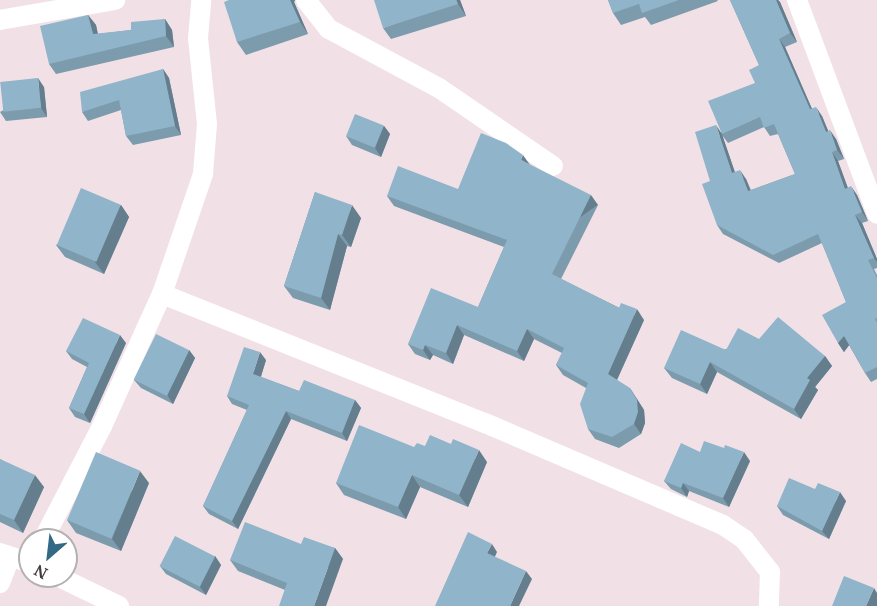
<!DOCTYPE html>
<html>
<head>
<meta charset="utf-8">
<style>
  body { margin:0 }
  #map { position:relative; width:877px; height:606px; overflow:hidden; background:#f1e1e6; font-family:"PT Serif",serif }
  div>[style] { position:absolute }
  .minor>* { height:20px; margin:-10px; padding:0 10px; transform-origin:10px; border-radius:10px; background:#fff }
  .wall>* { inset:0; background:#7c9bad }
  .shaded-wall>* { inset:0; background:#657e8d; transform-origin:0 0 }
  .building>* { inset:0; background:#90b4c9; transform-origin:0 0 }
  span { translate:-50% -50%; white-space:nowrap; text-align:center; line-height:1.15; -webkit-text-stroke:6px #fff; paint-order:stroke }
  .north { position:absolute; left:18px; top:528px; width:60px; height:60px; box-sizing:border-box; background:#fff; border:2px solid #b3b1b1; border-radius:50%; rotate:208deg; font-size:16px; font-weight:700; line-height:24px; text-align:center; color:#413b3d }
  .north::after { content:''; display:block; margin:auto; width:21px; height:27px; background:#346985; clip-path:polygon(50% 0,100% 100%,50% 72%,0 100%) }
</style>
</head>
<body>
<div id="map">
  <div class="minor">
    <div style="left:306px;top:0;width:37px;rotate:52deg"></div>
    <div style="left:329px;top:29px;width:125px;rotate:28.2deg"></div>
    <div style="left:439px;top:88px;width:138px;rotate:34.4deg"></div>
    <div style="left:797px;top:0;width:228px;rotate:69.5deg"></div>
    <div style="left:0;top:20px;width:117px;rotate:-9.9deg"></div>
    <div style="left:162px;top:294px;width:348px;rotate:21.8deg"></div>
    <div style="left:485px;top:423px;width:259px;rotate:23.2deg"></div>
    <div style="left:723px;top:525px;width:25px;rotate:34deg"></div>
    <div style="left:744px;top:539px;width:42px;rotate:51.8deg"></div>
    <div style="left:770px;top:572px;width:34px;rotate:92deg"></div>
    <div style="left:43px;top:540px;width:128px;rotate:-62.6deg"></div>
    <div style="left:102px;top:426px;width:145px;rotate:-65.6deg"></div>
    <div style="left:162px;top:294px;width:127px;rotate:-71.1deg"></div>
    <div style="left:203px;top:174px;width:50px;rotate:-85.4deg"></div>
    <div style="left:207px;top:124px;width:86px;rotate:-96deg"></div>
    <div style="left:198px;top:38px;width:38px;rotate:-85deg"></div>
    <div style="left:0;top:553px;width:32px;rotate:18deg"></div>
    <div style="left:57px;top:576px;width:69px;rotate:25.8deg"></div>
    <div style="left:0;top:583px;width:28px;rotate:-69deg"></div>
  </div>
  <div class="wall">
    <div style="clip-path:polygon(229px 0,295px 0,294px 2px,308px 34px,246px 55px,237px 42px)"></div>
    <div style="clip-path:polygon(460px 0,466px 16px,391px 39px,383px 28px)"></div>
    <div style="clip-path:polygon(608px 0,717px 0,718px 1px,651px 25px,645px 17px,621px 25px,613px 13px)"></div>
    <div style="clip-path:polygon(evenodd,730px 0,778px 0,780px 2px,797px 42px,785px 47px,812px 109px,822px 116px,828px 131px,836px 139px,844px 159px,838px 161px,848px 188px,857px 195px,868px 221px,862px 223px,877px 259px,877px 268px,874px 269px,877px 275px,877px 379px,871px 382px,865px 373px,849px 345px,844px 352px,838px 343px,846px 302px,822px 243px,779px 263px,723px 234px,717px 225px,710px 181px,721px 133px,755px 83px,759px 65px,730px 0,764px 127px,770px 136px,778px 134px,795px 174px,751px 190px,746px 179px,735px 172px,722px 135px,728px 143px,764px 127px)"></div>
    <div style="clip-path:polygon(88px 15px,96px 25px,98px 34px,131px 30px,165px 19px,172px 30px,174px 47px,56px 74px,49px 64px)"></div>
    <div style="clip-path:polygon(163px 69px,169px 78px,181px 135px,133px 145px,126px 136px,121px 110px,88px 121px,82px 112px)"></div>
    <div style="clip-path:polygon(44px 87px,47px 117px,6px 121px,0 112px)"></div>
    <div style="clip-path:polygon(384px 126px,390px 134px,381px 157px,352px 145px,346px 136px)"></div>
    <div style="clip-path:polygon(530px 165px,598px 205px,561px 279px,644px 320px,617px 380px,637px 399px,644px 410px,645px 423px,641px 434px,619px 448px,595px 439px,588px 429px,586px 388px,563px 375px,556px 365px,562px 353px,534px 339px,524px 361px,464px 335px,453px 364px,433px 355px,430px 360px,415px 354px,408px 344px,478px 307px,504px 247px,394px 206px,387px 196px,458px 189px)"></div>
    <div style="clip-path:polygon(315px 192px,361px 218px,351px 247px,347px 246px,330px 310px,293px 298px,284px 286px)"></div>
    <div style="clip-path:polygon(121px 205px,129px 217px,104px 274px,65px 257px,56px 245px)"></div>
    <div style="clip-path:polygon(759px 339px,825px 356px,832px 366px,815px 387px,818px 390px,801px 419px,717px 372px,707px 394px,672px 378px,664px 368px)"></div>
    <div style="clip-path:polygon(126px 343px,90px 423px,75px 417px,69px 408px,87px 367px,72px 359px,66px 351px)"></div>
    <div style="clip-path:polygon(189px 350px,195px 358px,173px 404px,141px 388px,134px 380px)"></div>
    <div style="clip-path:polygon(266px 360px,261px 377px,299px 391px,355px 400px,361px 408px,347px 441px,291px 419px,238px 529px,209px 514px,203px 506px,247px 410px,232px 404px,227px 396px)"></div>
    <div style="clip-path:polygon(425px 446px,487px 462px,468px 507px,420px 487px,406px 519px,344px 495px,336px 483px,414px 447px)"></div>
    <div style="clip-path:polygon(700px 452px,750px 461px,729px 507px,689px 491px,687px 497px,671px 489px,664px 481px)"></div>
    <div style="clip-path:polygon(0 459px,44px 487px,23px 533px,0 522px)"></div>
    <div style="clip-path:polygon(149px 483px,121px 551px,76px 533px,67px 520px)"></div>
    <div style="clip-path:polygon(846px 501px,829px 539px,783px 515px,777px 506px)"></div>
    <div style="clip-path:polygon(301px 544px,335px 548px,343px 559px,285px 590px,238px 571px,230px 560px)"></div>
    <div style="clip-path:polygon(215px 556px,221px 565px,206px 595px,166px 574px,160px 566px)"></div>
  </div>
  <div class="shaded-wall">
    <div style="clip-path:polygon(290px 0,295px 0,294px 2px,308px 34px,300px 22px)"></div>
    <div style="clip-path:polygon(456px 0,460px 0,466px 16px,458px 4px)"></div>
    <div style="clip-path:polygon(776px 0,778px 0,780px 2px,797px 42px,790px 33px)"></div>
    <div style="clip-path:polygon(88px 15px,96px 25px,100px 45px,93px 34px)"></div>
    <div style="clip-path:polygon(165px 19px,172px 30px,174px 47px,166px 36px)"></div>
    <div style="clip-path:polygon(779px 39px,785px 47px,816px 118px,810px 109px)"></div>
    <div style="clip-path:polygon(163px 69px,169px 78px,181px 135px,175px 126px)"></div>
    <div style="clip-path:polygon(38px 78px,44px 87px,47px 117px,41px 108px)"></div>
    <div style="clip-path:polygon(816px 107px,822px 116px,832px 140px,826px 132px)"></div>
    <div style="clip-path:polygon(716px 125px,722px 134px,738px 182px,732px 173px)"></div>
    <div style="clip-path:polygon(384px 126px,390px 134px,381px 157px,375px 148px)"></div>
    <div style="clip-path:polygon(830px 130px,836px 139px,844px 159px,837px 150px)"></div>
    <div style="clip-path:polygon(832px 152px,838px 161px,851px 197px,845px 189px)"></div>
    <div style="clip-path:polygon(523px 155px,530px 165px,521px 160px)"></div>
    <div style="clip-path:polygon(740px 170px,746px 179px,754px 200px,748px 191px)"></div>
    <div style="clip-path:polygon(851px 186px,857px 195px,868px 221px,862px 212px)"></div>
    <div style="left:591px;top:195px;width:12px;height:88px;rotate:55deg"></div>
    <div style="clip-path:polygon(121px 205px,129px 217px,104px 274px,95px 262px)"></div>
    <div style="clip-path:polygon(352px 205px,361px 218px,351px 247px,342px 235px)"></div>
    <div style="clip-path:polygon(855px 215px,862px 223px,877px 259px,877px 262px,874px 258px)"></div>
    <div style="clip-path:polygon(338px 234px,347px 246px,330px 310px,321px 298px)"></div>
    <div style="clip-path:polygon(637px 309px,644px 320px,615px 384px,608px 374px)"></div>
    <div style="clip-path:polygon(457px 325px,464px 335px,453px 364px,446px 353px)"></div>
    <div style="clip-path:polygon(527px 329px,534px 339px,524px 361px,517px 351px)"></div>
    <div style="clip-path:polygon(120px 335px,126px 343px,90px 423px,84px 414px)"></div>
    <div style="clip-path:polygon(844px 336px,850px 344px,844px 352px,838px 343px)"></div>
    <div style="clip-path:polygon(425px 345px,433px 355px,430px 360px,423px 350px)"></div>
    <div style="clip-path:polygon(189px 350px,195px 358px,173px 404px,167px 395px)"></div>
    <div style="clip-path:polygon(260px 352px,266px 360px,259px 382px,253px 374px)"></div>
    <div style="clip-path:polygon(825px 356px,832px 366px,815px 387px,818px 390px,801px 419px,794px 409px,807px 378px)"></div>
    <div style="clip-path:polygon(710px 362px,717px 372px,707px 394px,700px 384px)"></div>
    <div style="clip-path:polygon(630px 388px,644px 410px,645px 423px,641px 434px,634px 424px)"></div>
    <div style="clip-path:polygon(355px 400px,361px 408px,347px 441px,342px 433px)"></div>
    <div style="clip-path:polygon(286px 411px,291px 419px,238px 529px,232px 521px)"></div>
    <div style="clip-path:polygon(479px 450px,487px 462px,468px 507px,459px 495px)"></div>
    <div style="clip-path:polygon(744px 452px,750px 461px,729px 507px,723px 498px)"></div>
    <div style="clip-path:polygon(140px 471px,149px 483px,121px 551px,112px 539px)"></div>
    <div style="clip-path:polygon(35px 475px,44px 487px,23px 533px,14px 520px)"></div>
    <div style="clip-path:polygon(412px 475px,420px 487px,406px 519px,398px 507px)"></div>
    <div style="clip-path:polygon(683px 483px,689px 491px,687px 497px,681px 488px)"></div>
    <div style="clip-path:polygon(840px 492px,846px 501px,829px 539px,822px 531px)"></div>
    <div style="clip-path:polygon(492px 544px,497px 552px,493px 561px,487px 553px)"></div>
    <div style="clip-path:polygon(335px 548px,343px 559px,326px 606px,314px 606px)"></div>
    <div style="clip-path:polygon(215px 556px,221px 565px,206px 595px,200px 587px)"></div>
    <div style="clip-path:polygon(526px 571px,532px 579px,519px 606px,510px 606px)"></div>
    <div style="clip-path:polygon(874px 588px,877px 593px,877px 606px,866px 606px)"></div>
  </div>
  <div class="building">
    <div style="clip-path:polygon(229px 0,290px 0,300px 22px,237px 42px,224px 2px)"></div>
    <div style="clip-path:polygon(374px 0,456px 0,458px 4px,383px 28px)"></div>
    <div style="clip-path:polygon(608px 0,679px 0,642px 13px,639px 4px,613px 13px)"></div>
    <div style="clip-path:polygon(730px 0,776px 0,790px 33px,779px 39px,810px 109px,816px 107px,826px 132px,830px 130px,837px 150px,832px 152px,845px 189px,851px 186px,862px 212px,855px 215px,874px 258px,868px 260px,877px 278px,877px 318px,875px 319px,877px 323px,877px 367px,865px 373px,844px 336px,838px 343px,822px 315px,846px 302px,818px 234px,773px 255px,717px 225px,702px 184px,710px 181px,695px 132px,716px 125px,732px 173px,740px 170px,748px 191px,795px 174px,774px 124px,764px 128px,760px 117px,722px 134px,708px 101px,755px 83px,749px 70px,759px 65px)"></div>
    <div style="clip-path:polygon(88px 15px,93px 34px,131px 30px,131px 22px,165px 19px,166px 36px,49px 64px,40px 26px)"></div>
    <div style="clip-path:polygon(163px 69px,175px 126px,126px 136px,119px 100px,82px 112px,80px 92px)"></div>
    <div style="left:38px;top:78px;width:30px;height:38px;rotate:84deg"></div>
    <div style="left:355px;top:114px;width:31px;height:24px;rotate:22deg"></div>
    <div style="clip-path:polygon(481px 133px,506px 143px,523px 155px,521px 160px,591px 195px,552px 274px,619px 308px,621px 303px,637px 309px,608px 374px,630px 388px,637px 400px,638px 412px,634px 424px,612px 437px,588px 429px,580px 404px,588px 383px,556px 365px,564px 348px,527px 329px,517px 351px,457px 325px,446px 353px,425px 345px,423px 350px,408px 344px,431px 288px,478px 307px,507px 240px,387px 196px,398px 166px,458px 189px)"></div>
    <div style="left:81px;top:188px;width:43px;height:62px;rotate:23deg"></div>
    <div style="clip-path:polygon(315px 192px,352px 205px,342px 235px,338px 234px,321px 298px,284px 286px)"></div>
    <div style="clip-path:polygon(778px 317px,825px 356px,807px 378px,810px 380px,794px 409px,710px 362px,700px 384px,664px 368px,681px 330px,726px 350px,738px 328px,759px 339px)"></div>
    <div style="clip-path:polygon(83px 318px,120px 335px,84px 414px,69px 408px,89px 363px,66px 351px)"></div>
    <div style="left:156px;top:334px;width:37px;height:51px;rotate:26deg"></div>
    <div style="clip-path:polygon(244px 347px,260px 352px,253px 374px,299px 391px,304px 380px,355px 400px,342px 433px,286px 411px,232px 521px,203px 506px,249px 405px,227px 396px)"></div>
    <div style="clip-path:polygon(359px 425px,414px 447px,417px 443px,425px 446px,430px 435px,451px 444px,453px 439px,479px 450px,459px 495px,412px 475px,398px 507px,336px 483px)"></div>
    <div style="clip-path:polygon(704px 441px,724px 448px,725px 445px,744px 452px,723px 498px,683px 483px,681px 488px,664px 481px,681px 443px,700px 452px)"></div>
    <div style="left:96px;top:452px;width:48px;height:74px;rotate:23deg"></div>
    <div style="clip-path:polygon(0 459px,35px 475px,14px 520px,0 514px)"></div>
    <div style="clip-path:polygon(789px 478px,815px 489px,818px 483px,840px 492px,822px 531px,777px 506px)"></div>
    <div style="clip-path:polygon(245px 522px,301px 544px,304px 537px,335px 548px,314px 606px,279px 606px,287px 583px,230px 560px)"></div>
    <div style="clip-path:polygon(468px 532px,492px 544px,487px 553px,526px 571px,510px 606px,435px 606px)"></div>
    <div style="left:175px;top:536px;width:45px;height:34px;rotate:27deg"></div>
    <div style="clip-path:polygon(844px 576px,874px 588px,866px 606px,832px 606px)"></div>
  </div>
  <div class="north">N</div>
</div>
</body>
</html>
